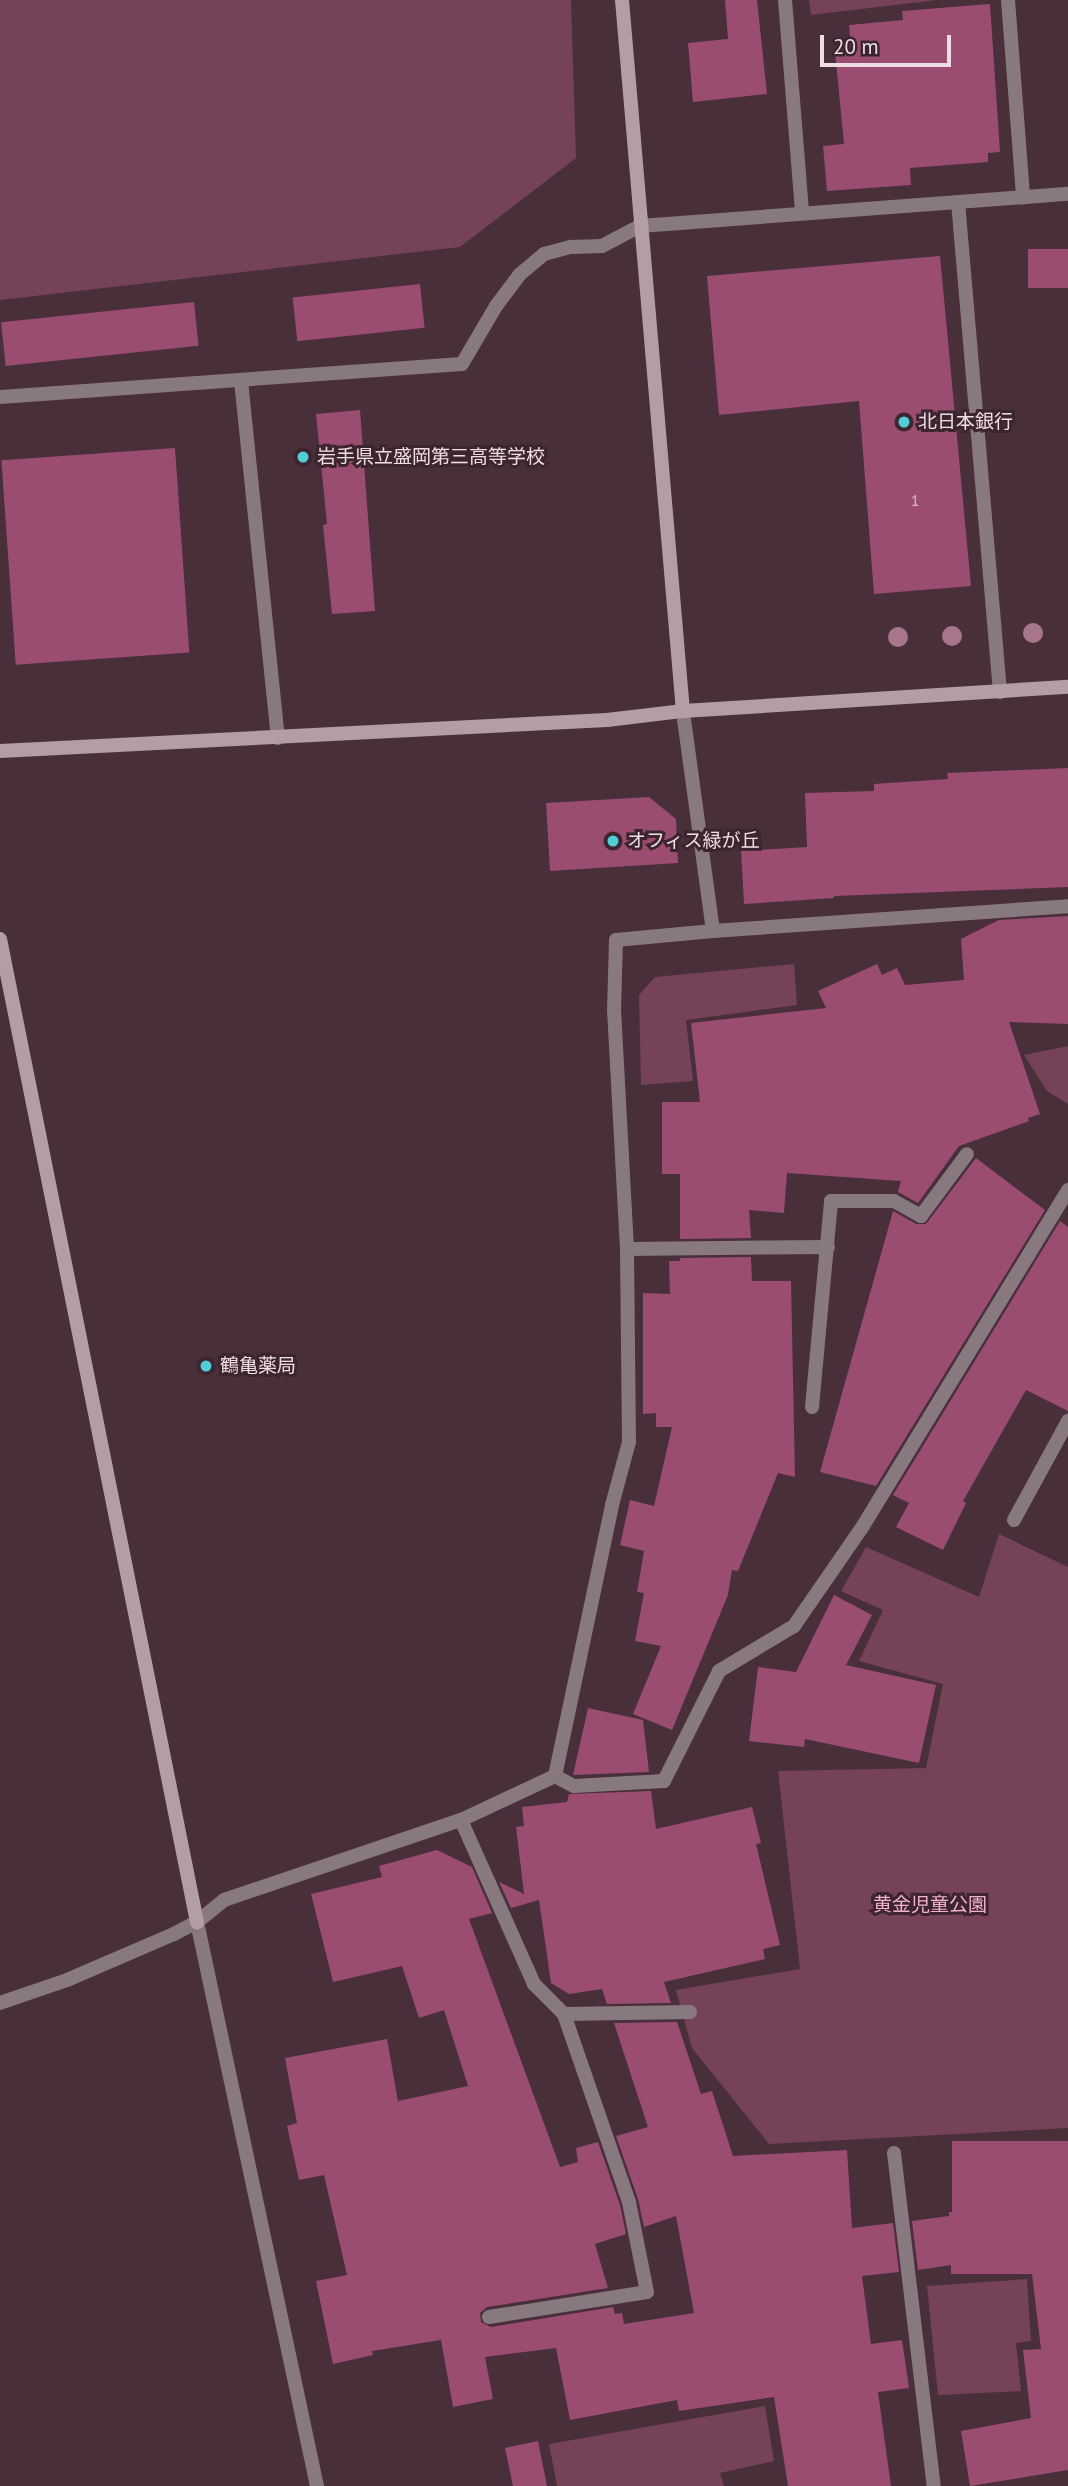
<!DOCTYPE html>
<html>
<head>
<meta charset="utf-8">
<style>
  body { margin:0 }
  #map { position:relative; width:1068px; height:2486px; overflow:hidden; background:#482f3a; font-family:"PT Sans","Noto Sans JP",sans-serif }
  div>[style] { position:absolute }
  .green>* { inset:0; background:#754259 }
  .building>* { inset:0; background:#9a4d71; transform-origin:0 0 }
  .lane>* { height:14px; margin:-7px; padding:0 7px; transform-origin:7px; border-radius:7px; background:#87797f }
  .street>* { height:14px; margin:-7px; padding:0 7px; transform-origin:7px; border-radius:7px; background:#87797f }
  .secondary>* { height:14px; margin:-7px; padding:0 7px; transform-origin:7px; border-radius:7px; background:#b39ea7 }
  .trees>* { width:20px; height:20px; margin:-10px; border-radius:50%; background:#a7768b }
  .dots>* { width:19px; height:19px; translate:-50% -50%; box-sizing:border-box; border:4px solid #3d252f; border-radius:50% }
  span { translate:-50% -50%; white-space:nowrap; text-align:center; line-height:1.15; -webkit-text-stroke:6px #3d252f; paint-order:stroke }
  .number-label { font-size:16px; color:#d9bac7 }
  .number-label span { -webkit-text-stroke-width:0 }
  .poi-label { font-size:19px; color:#eedee4 }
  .left { translate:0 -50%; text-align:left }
  .park-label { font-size:19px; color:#f4b1ce }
  .scale { position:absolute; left:820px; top:35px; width:131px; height:32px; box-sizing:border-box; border:4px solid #eedee4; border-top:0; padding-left:9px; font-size:21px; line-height:24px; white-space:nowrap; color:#eedee4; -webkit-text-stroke:5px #3d252f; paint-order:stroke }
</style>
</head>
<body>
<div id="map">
  <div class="green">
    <div style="clip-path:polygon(0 0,571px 0,576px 158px,460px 247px,0 300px)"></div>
    <div style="clip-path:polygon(809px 0,937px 0,811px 15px)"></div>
    <div style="clip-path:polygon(794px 964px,797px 1005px,686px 1020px,693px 1081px,641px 1085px,639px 995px,655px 977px)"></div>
    <div style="clip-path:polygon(1068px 1046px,1068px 1104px,1047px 1091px,1024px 1055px)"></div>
    <div style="clip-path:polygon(999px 1534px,1068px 1567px,1068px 2128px,769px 2144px,692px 2048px,676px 1990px,800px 1969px,778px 1771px,926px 1768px,943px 1684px,859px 1661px,883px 1610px,841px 1591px,866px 1547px,979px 1597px)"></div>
    <div style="clip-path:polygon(1027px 2279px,1031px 2341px,1016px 2343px,1021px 2391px,938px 2395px,927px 2286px)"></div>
    <div style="clip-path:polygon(765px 2406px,774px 2461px,720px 2473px,724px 2486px,557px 2486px,549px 2444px)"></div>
  </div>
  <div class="building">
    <div style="clip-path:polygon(725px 0,757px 0,767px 94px,693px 102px,688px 43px,728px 39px)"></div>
    <div style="clip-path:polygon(990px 4px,1000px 152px,988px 153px,988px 162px,910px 168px,911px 185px,827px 191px,823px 146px,844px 144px,835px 52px,851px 50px,849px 25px,903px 20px,902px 11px)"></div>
    <div style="left:1068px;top:249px;width:39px;height:40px;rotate:90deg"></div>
    <div style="clip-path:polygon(940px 256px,971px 586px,874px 594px,859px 401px,719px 415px,707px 276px)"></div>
    <div style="left:420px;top:284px;width:44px;height:128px;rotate:84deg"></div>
    <div style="left:194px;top:302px;width:44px;height:194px;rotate:84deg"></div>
    <div style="clip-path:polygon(360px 410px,375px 611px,332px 614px,323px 525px,327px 524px,316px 414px)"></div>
    <div style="left:175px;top:448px;width:205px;height:174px;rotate:86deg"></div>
    <div style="clip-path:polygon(1068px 768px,1068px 887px,834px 896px,834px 898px,744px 904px,741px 851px,807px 847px,805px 793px,874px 791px,874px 784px,948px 779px,947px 773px)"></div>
    <div style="clip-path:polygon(649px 797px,676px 819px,678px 863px,550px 871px,546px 803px)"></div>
    <div style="clip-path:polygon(1068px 916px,1068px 1024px,1009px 1022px,1040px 1114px,1028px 1118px,1029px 1121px,959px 1146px,918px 1203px,898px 1192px,901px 1181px,787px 1173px,784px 1213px,749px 1210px,751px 1238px,680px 1239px,680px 1174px,662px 1174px,662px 1102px,700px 1102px,691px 1023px,826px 1008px,818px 991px,877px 964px,882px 975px,897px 968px,905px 985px,964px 980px,961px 939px,999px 920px)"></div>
    <div style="clip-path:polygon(976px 1158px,1045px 1210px,876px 1486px,820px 1472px,893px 1211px,916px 1224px,926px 1224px)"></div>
    <div style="clip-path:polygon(1060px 1221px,1068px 1227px,1068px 1411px,1026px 1390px,963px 1501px,966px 1503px,943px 1550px,896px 1527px,909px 1503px,893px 1495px)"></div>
    <div style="clip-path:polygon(751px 1257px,752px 1281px,791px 1281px,795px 1477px,778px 1473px,738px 1571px,732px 1570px,728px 1595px,672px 1730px,633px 1714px,661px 1646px,635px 1641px,644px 1593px,637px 1592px,644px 1551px,620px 1545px,630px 1500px,654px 1506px,672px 1427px,656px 1427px,656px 1413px,643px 1414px,643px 1293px,670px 1294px,669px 1261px,680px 1261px,680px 1258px)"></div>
    <div style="clip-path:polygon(834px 1595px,872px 1615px,846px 1665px,936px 1685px,919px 1763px,805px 1739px,804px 1747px,749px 1741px,758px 1667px,796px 1672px)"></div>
    <div style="clip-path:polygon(588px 1708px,643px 1720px,649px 1772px,573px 1775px)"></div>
    <div style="clip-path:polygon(651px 1791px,656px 1829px,752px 1807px,761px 1843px,756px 1844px,780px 1945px,763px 1949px,765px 1959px,664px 1982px,671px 2003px,607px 2004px,602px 1989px,569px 1994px,551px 1983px,539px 1900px,511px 1908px,499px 1882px,524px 1894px,516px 1827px,524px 1826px,522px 1807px,567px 1802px,569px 1794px)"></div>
    <div style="clip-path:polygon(437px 1850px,472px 1867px,492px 1913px,469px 1919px,560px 2167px,578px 2162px,576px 2148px,598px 2142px,620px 2205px,626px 2234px,595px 2244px,608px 2288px,487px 2307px,480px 2313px,481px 2322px,491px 2327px,613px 2307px,615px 2314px,622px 2313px,624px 2324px,694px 2313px,676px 2216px,644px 2227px,638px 2199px,616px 2136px,648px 2127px,614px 2023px,677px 2022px,701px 2094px,712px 2091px,733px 2156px,847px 2150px,852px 2228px,893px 2223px,899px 2272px,862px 2276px,871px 2344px,902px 2340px,909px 2388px,878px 2392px,891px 2486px,788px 2486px,774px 2397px,679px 2411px,677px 2400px,570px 2420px,556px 2348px,485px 2357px,493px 2399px,453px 2407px,441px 2340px,372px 2351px,373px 2355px,333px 2364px,316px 2281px,347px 2275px,324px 2175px,299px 2180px,287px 2126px,297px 2123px,285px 2058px,387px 2039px,398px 2101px,468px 2086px,444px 2010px,419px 2018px,402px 1966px,333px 1982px,311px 1894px,382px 1877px,379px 1866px)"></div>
    <div style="clip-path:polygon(952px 2141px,1068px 2141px,1068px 2470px,970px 2486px,961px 2431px,1031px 2418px,1023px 2350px,1041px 2349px,1032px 2274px,951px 2274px,951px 2265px,918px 2270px,912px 2221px,949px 2216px,949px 2212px,952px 2212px)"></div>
    <div style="clip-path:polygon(538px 2441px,547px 2486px,513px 2486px,505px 2448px)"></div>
  </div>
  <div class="lane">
    <div style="left:958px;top:202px;width:492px;rotate:85.1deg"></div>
    <div style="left:241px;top:381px;width:359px;rotate:84.1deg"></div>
    <div style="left:0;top:397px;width:463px;rotate:-4.1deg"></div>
    <div style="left:462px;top:364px;width:67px;rotate:-59.6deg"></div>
    <div style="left:496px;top:306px;width:39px;rotate:-53deg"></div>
    <div style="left:519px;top:275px;width:33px;rotate:-40deg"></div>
    <div style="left:544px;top:254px;width:28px;rotate:-15deg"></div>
    <div style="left:571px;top:247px;width:31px;rotate:-2deg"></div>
    <div style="left:602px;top:246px;width:43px;rotate:-27.8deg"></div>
    <div style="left:713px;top:931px;width:356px;rotate:-4deg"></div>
    <div style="left:627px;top:1249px;width:201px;rotate:-0.6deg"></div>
    <div style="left:812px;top:1407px;width:207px;rotate:-84.7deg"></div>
    <div style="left:831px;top:1201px;width:63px"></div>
    <div style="left:894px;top:1201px;width:31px;rotate:29deg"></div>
    <div style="left:921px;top:1216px;width:77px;rotate:-53.4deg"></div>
    <div style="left:1014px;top:1520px;width:113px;rotate:-61.4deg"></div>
    <div style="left:555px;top:1776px;width:21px;rotate:28deg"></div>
    <div style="left:574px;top:1786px;width:90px;rotate:-3.2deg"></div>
    <div style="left:664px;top:1781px;width:123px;rotate:-63.4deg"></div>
    <div style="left:719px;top:1671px;width:87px;rotate:-31deg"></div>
    <div style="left:794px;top:1626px;width:121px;rotate:-55.4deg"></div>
    <div style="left:863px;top:1526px;width:394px;rotate:-58.6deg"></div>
    <div style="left:894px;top:2153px;width:335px;rotate:83.2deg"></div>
    <div style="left:489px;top:2317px;width:160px;rotate:-9deg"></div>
    <div style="left:647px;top:2292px;width:92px;rotate:-101.3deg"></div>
    <div style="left:629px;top:2202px;width:199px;rotate:-109.1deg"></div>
  </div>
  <div class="street">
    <div style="left:785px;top:0;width:213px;rotate:85.4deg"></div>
    <div style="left:1008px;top:0;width:198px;rotate:85.6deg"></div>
    <div style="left:640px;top:226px;width:429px;rotate:-4.3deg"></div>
    <div style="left:461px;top:1820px;width:180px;rotate:66deg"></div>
    <div style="left:534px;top:1984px;width:42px;rotate:45deg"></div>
    <div style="left:564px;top:2014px;width:126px;rotate:-0.9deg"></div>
    <div style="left:197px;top:1922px;width:577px;rotate:77.99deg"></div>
    <div style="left:0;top:2003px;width:71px;rotate:-18.9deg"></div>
    <div style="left:67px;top:1980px;width:116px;rotate:-23.3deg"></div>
    <div style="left:174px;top:1934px;width:26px;rotate:-28deg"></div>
    <div style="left:197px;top:1922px;width:35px;rotate:-39deg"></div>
    <div style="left:224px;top:1900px;width:250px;rotate:-18.7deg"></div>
    <div style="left:461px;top:1820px;width:104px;rotate:-25.1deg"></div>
    <div style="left:555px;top:1776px;width:277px;rotate:-78.1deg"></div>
    <div style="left:612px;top:1505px;width:65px;rotate:-74.9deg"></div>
    <div style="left:629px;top:1442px;width:193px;rotate:-90.6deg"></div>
    <div style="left:627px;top:1249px;width:238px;rotate:-93.1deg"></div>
    <div style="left:614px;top:1011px;width:71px;rotate:-88.4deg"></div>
    <div style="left:616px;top:940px;width:97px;rotate:-5.3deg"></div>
    <div style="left:713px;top:931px;width:222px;rotate:-97.8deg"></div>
  </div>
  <div class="secondary">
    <div style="left:622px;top:0;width:714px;rotate:85.1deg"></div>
    <div style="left:0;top:751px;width:608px;rotate:-2.92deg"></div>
    <div style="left:607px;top:720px;width:77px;rotate:-6.8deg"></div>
    <div style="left:683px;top:711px;width:386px;rotate:-3.6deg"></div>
    <div style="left:0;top:939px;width:1003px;rotate:78.67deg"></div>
  </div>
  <div class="trees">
    <div style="left:1033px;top:633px"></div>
    <div style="left:952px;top:636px"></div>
    <div style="left:898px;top:637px"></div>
  </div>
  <div class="dots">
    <div style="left:904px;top:422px;background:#52ccd5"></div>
    <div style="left:303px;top:457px;background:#52ccd5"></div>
    <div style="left:613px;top:841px;background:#52ccd5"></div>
    <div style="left:206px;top:1366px;background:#52ccd5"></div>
  </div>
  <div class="number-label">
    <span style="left:915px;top:500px">1</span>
  </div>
  <div class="poi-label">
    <span class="left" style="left:918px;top:422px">北日本銀行</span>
    <span class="left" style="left:317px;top:457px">岩手県立盛岡第三高等学校</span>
    <span class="left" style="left:627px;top:841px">オフィス緑が丘</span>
    <span class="left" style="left:220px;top:1366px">鶴亀薬局</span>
  </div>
  <div class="park-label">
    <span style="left:930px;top:1905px">黄金児童公園</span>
  </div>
  <div class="scale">20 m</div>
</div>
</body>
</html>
